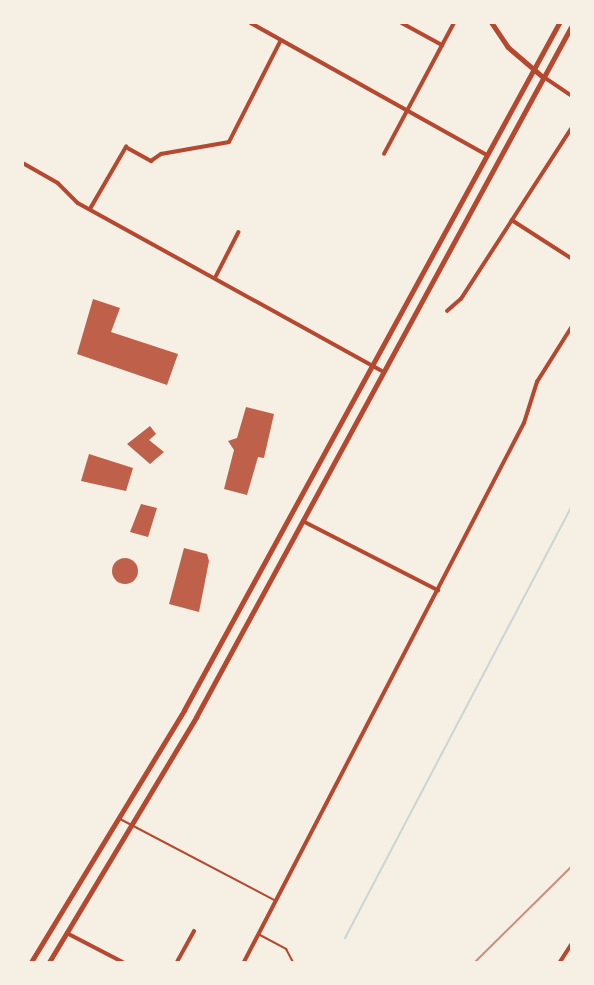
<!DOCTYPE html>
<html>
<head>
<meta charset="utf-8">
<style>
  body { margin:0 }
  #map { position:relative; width:594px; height:985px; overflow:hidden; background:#f6efe4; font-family:"Alegreya Sans",sans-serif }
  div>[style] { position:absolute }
  .stream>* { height:2px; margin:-1px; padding:0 1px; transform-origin:1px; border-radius:1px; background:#c9d6d2 }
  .building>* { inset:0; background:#bf614a }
  .round { border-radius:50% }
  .service>* { height:2px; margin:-1px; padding:0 1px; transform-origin:1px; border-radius:1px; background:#b5482f }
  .minor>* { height:3.5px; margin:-1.75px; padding:0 1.75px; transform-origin:1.75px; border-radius:1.75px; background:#b5482f }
  .tertiary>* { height:4.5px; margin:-2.25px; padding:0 2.25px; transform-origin:2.25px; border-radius:2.25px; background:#b5482f }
  .secondary>* { height:5px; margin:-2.5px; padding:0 2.5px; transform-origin:2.5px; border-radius:2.5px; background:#b5482f }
  .rail>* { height:2px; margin:-1px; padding:0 1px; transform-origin:1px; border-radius:1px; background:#cf8b77 }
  span { translate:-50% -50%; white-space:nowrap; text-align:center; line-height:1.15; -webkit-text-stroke:5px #f6efe4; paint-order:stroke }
  .frame { position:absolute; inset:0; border:24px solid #f6efe4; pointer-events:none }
</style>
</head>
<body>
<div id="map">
  <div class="stream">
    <div style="left:345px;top:938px;width:486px;rotate:-62.3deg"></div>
  </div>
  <div class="building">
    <div style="clip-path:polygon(93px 299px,120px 308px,111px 332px,178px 354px,167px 385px,77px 354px)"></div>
    <div style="clip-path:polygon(246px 407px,274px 414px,264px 458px,258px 457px,247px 495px,224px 489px,234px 450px,228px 441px,237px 438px)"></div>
    <div style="clip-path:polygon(150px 426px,156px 434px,149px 440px,164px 452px,150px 464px,127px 444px)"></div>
    <div style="clip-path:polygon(89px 454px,133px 468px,126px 491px,81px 481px)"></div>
    <div style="clip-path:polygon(141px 504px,157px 508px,148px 537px,130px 532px)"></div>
    <div style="clip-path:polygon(184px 548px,207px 554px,209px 561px,199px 612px,169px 604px)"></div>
    <div class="round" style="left:112px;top:558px;width:26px;height:26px"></div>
  </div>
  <div class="service">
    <div style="left:120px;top:819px;width:176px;rotate:27.7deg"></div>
    <div style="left:260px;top:935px;width:30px;rotate:28deg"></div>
    <div style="left:286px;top:949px;width:15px;rotate:62deg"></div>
  </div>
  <div class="minor">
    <div style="left:251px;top:23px;width:268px;rotate:29.2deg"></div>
    <div style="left:402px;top:23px;width:46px;rotate:28.8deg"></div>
    <div style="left:544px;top:77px;width:32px;rotate:34deg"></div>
    <div style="left:384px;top:154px;width:149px;rotate:-61.9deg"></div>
    <div style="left:23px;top:163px;width:40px;rotate:29.7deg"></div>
    <div style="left:58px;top:183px;width:28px;rotate:45deg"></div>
    <div style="left:78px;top:203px;width:346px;rotate:28.9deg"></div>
    <div style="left:90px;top:209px;width:72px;rotate:-59.9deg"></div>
    <div style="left:126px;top:147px;width:29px;rotate:29deg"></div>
    <div style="left:151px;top:161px;width:12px;rotate:-35deg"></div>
    <div style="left:161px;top:154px;width:69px;rotate:-10deg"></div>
    <div style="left:229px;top:142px;width:114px;rotate:-63deg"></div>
    <div style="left:512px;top:220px;width:70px;rotate:32.8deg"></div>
    <div style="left:215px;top:278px;width:51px;rotate:-62.9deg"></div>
    <div style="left:447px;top:311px;width:18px;rotate:-41deg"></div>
    <div style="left:461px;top:299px;width:202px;rotate:-57.1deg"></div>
    <div style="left:303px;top:521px;width:152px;rotate:27.1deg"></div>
    <div style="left:67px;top:933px;width:63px;rotate:27.4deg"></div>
    <div style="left:177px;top:962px;width:35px;rotate:-61deg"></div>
    <div style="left:244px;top:962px;width:607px;rotate:-62.55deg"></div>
    <div style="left:524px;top:423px;width:43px;rotate:-72.4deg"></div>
    <div style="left:537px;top:382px;width:64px;rotate:-57.8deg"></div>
    <div style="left:560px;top:962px;width:20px;rotate:-57deg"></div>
  </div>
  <div class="tertiary">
    <div style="left:492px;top:23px;width:29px;rotate:56deg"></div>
    <div style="left:508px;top:47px;width:46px;rotate:40.6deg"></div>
  </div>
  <div class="secondary">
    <div style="left:31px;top:962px;width:295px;rotate:-58.7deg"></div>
    <div style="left:184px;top:710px;width:783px;rotate:-61.37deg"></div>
    <div style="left:49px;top:962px;width:286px;rotate:-59deg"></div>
    <div style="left:196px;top:717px;width:785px;rotate:-61.48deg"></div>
  </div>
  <div class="rail">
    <div style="left:475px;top:962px;width:135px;rotate:-44.7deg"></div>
  </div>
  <div class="frame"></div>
</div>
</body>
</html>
